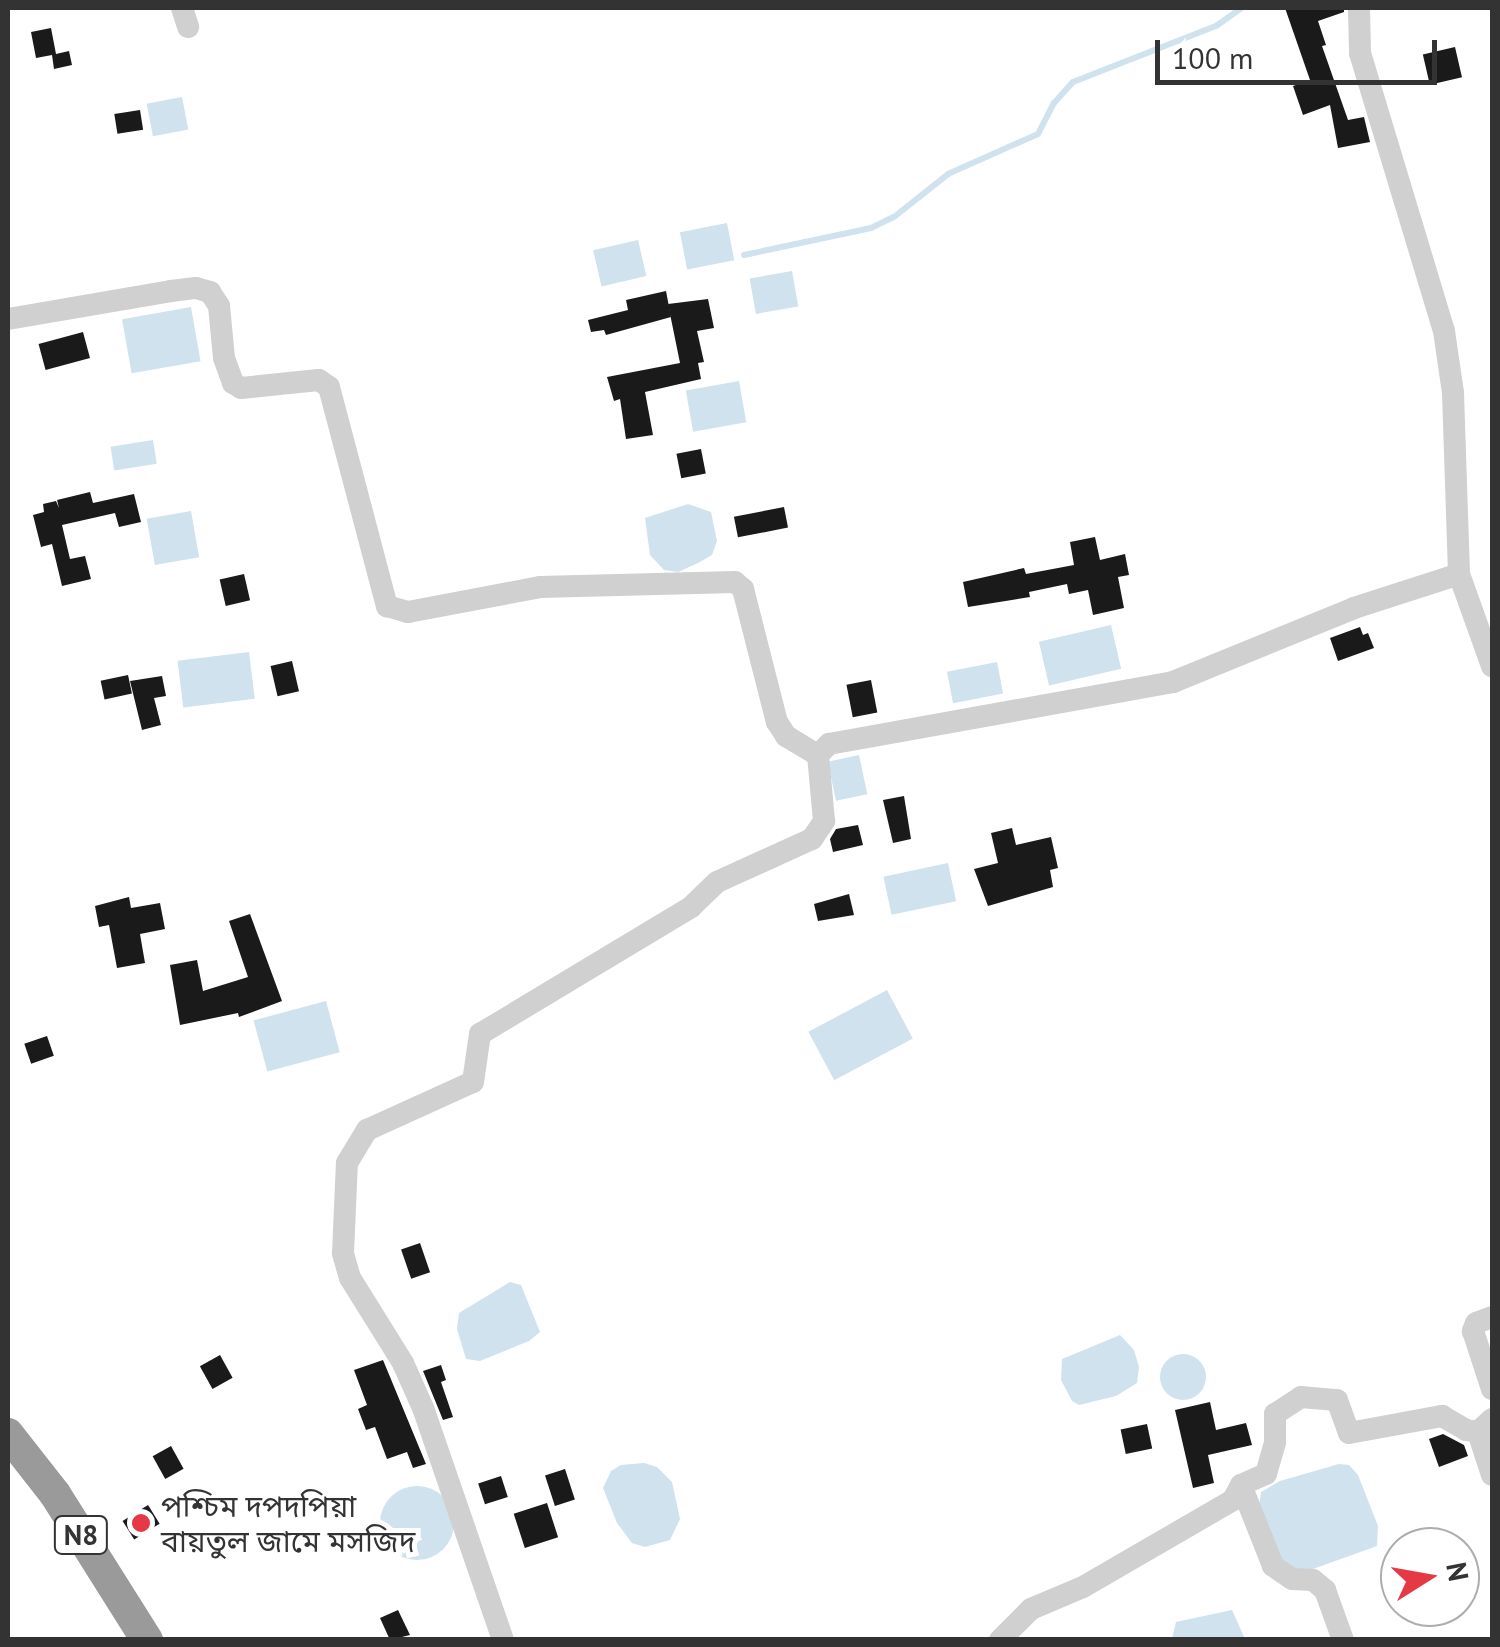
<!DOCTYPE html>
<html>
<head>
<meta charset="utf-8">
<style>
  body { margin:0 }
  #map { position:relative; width:1500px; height:1647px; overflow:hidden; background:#fff; font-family:"PT Sans","Noto Sans Bengali",sans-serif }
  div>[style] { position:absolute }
  .water>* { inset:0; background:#cfe2ee; transform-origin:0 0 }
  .round { border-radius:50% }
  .stream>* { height:6px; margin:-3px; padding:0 3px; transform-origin:3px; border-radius:3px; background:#cfe2ee }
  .building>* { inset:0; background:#1a1a1a; transform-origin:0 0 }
  .minor>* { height:22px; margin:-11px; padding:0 11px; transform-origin:11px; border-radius:11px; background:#d0d0d0 }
  .highway>* { height:32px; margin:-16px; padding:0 16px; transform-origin:16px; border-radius:16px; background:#9a9a9a }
  .dots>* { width:28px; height:28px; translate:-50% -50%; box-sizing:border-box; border:5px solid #fff; border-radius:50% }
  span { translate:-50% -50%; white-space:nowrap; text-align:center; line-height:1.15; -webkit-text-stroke:10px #fff; paint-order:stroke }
  .shield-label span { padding:2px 8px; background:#fff; border:2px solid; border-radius:8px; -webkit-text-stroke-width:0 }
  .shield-label { font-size:28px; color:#333; font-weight:700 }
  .poi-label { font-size:30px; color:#333 }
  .left { translate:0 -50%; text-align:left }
  .frame { position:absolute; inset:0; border:10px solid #333; pointer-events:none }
  .north { position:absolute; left:1380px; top:1527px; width:100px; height:100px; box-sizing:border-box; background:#fff; border:2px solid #adadad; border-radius:50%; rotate:79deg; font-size:28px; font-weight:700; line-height:40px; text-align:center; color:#333 }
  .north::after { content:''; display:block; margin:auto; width:35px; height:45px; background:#e63946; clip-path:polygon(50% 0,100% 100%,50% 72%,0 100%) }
  .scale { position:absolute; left:1155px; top:40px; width:282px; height:45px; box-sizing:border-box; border:5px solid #333; border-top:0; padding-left:12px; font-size:30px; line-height:35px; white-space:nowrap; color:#333; -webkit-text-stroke:8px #fff; paint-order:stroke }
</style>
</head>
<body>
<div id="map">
  <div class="water">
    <div style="left:182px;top:97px;width:33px;height:36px;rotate:79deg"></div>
    <div style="left:727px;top:223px;width:38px;height:48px;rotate:79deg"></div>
    <div style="left:638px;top:240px;width:37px;height:46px;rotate:77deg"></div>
    <div style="left:792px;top:271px;width:36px;height:43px;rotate:80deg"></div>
    <div style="left:191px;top:307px;width:55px;height:70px;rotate:80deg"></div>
    <div style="left:739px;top:381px;width:42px;height:54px;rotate:80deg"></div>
    <div style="left:153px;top:440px;width:24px;height:43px;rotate:81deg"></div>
    <div style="clip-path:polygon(688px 504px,711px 512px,717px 541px,712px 555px,698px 563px,678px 572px,664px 570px,650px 555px,645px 518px)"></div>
    <div style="left:191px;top:511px;width:47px;height:45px;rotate:80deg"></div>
    <div style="left:1111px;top:625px;width:45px;height:74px;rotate:77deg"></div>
    <div style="left:249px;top:652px;width:47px;height:72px;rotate:83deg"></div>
    <div style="left:997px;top:662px;width:32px;height:51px;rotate:79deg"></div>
    <div style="left:859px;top:755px;width:40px;height:32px;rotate:78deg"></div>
    <div style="left:948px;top:863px;width:39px;height:66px;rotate:78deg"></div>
    <div style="left:887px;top:990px;width:55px;height:89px;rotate:62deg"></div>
    <div style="left:326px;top:1001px;width:53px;height:75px;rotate:75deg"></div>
    <div style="clip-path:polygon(510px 1282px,521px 1285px,540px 1332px,529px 1341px,480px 1361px,466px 1359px,457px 1329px,459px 1313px)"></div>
    <div style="clip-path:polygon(1120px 1335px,1134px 1350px,1139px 1367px,1137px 1383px,1116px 1396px,1079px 1405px,1072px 1401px,1061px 1380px,1062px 1359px)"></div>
    <div class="round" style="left:1160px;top:1354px;width:46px;height:46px"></div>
    <div style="clip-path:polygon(644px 1463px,657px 1467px,672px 1482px,680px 1519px,670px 1540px,645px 1547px,632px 1543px,617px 1523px,603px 1488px,611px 1471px,621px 1465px)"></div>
    <div style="clip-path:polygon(1339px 1464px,1349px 1465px,1358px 1475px,1378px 1526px,1377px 1546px,1299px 1574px,1286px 1571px,1259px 1508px,1261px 1492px,1280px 1481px)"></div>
    <div class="round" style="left:380px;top:1486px;width:74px;height:74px"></div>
    <div style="clip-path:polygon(1232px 1610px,1245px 1639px,1172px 1639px,1176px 1622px)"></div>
  </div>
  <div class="stream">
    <div style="left:744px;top:255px;width:130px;rotate:-12deg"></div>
    <div style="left:871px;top:228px;width:25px;rotate:-26deg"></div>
    <div style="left:894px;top:217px;width:69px;rotate:-38.5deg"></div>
    <div style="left:948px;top:174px;width:98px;rotate:-24deg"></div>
    <div style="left:1038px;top:134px;width:35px;rotate:-63deg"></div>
    <div style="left:1054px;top:103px;width:28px;rotate:-48deg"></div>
    <div style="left:1073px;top:82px;width:154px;rotate:-21.4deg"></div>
    <div style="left:1216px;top:26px;width:32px;rotate:-35deg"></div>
  </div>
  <div class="building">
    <div style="clip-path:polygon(1285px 8px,1344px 8px,1344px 12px,1318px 21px,1326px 45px,1322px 46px,1348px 120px,1364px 117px,1370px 142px,1338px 148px,1330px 105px,1303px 115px,1293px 86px,1310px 80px)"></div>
    <div style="clip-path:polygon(51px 28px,56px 54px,69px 51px,72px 65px,54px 69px,52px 55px,36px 58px,31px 32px)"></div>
    <div style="left:1455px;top:47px;width:31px;height:33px;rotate:77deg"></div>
    <div style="left:140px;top:110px;width:20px;height:26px;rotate:81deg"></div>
    <div style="clip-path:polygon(666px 291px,671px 317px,606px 335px,604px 330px,591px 332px,588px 320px,628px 310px,626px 300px)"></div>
    <div style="clip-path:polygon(708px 299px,714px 328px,697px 331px,704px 362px,698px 363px,701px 379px,645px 392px,653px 435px,626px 439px,620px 399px,614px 401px,607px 377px,680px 363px,668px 304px)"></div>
    <div style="left:83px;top:332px;width:27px;height:46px;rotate:75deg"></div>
    <div style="left:701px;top:449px;width:25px;height:25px;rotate:79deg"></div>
    <div style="clip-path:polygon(90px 492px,93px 503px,134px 494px,141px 522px,119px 527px,115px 513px,62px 525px,70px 559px,85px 556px,91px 579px,62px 586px,52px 544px,41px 547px,33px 515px,44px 512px,43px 504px,56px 501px,59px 508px,57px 500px)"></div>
    <div style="left:784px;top:507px;width:21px;height:51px;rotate:79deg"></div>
    <div style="clip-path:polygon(1095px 537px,1100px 560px,1125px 554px,1129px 575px,1118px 577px,1124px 608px,1093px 615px,1088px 590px,1069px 594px,1067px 584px,1029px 592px,1030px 597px,968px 607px,963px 582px,1024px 568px,1026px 574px,1074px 565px,1070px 542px)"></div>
    <div style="left:244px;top:574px;width:27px;height:25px;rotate:77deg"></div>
    <div style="clip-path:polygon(1360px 627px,1363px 635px,1368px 633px,1374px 648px,1338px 661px,1330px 638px)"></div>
    <div style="left:292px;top:661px;width:31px;height:22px;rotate:77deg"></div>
    <div style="left:128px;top:675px;width:19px;height:28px;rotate:78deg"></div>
    <div style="clip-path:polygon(162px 676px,166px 696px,154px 698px,161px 725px,142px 730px,130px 681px)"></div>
    <div style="left:871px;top:680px;width:33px;height:25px;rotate:79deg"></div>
    <div style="clip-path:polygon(904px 796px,911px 839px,893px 843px,883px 800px)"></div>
    <div style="clip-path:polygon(858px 825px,863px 845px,833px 852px,830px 839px,836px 829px)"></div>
    <div style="clip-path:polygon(1012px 828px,1016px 845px,1051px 837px,1058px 868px,1050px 870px,1053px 887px,988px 906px,974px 869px,998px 863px,991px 833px)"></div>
    <div style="clip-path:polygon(849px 894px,854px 915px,818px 921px,814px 904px)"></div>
    <div style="clip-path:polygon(129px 897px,131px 908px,160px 903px,165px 929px,140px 934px,145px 963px,117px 968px,109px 925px,99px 927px,95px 906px)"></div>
    <div style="clip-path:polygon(250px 914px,282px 1001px,239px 1017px,238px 1013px,180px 1025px,170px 965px,197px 960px,203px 991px,248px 977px,229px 921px)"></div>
    <div style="left:47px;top:1036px;width:21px;height:24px;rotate:71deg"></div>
    <div style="left:420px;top:1243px;width:31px;height:20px;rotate:71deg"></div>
    <div style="left:220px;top:1355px;width:26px;height:23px;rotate:61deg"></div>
    <div style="clip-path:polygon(383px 1360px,426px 1464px,413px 1468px,407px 1452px,387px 1459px,375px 1427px,366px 1430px,358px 1409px,367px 1405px,354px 1370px)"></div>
    <div style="clip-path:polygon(441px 1365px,446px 1380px,441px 1382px,453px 1417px,443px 1420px,423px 1371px)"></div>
    <div style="clip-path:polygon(1210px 1402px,1216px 1430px,1246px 1423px,1252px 1445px,1208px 1455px,1214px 1483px,1193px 1488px,1175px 1410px)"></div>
    <div style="left:1147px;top:1424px;width:25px;height:27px;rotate:78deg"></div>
    <div style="clip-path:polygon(1443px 1434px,1464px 1445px,1468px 1456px,1439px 1467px,1429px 1439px)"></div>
    <div style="left:171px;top:1446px;width:26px;height:21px;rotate:61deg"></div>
    <div style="left:565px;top:1469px;width:32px;height:21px;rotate:72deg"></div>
    <div style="left:501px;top:1476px;width:22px;height:24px;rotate:72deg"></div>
    <div style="left:547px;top:1503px;width:36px;height:35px;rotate:72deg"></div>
    <div style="left:148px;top:1505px;width:22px;height:30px;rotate:58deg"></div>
    <div style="clip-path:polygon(398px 1610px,410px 1635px,390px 1640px,380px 1618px)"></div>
  </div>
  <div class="minor">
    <div style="left:182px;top:8px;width:20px;rotate:72deg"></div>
    <div style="left:1359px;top:8px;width:45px;rotate:88.7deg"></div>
    <div style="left:1360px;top:53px;width:290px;rotate:73.2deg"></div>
    <div style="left:1444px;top:331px;width:63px;rotate:81.7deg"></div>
    <div style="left:1453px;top:393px;width:181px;rotate:88.1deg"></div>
    <div style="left:1459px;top:574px;width:98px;rotate:70.3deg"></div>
    <div style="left:8px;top:319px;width:165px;rotate:-9.7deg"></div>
    <div style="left:171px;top:291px;width:25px;rotate:-7deg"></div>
    <div style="left:196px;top:288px;width:15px;rotate:16deg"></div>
    <div style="left:210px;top:292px;width:17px;rotate:57deg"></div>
    <div style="left:219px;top:306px;width:52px;rotate:84.5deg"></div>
    <div style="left:224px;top:358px;width:27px;rotate:70deg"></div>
    <div style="left:233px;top:383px;width:9px;rotate:32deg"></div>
    <div style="left:241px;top:388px;width:78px;rotate:-5.9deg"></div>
    <div style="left:319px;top:380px;width:12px;rotate:35deg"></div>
    <div style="left:329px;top:387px;width:227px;rotate:75.2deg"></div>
    <div style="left:387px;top:606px;width:22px;rotate:16deg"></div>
    <div style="left:408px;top:612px;width:134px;rotate:-10.7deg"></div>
    <div style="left:540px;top:587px;width:195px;rotate:-1.5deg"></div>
    <div style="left:735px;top:582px;width:11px;rotate:41deg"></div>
    <div style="left:743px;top:589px;width:137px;rotate:75.7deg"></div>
    <div style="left:777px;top:722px;width:17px;rotate:57deg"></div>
    <div style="left:786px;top:736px;width:37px;rotate:31deg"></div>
    <div style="left:1492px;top:1317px;width:17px;rotate:159deg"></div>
    <div style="left:1476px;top:1323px;width:9px;rotate:111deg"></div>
    <div style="left:1473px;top:1331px;width:61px;rotate:71.9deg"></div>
    <div style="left:1478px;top:1432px;width:45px;rotate:72deg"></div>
    <div style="left:1241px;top:1485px;width:87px;rotate:68.4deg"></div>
    <div style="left:1273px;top:1566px;width:23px;rotate:34deg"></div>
    <div style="left:1292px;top:1579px;width:21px;rotate:3deg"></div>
    <div style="left:1313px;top:1580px;width:16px;rotate:40deg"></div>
    <div style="left:1325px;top:1590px;width:53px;rotate:70.2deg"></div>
    <div style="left:503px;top:1640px;width:245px;rotate:-109deg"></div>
    <div style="left:423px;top:1408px;width:49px;rotate:-114deg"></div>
    <div style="left:403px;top:1363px;width:100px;rotate:-121.9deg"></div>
    <div style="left:350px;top:1278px;width:26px;rotate:-106deg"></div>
    <div style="left:343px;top:1253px;width:90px;rotate:-87.5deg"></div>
    <div style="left:347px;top:1163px;width:39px;rotate:-59deg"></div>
    <div style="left:367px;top:1130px;width:116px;rotate:-24.4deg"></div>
    <div style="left:473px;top:1082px;width:49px;rotate:-81.7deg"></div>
    <div style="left:480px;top:1034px;width:246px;rotate:-31deg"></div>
    <div style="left:691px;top:907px;width:36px;rotate:-44deg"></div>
    <div style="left:717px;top:882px;width:104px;rotate:-24.4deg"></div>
    <div style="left:812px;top:839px;width:22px;rotate:-56deg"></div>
    <div style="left:824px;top:821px;width:66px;rotate:-95.2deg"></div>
    <div style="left:818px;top:755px;width:16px;rotate:-45deg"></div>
    <div style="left:829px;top:744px;width:350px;rotate:-10.2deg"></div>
    <div style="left:1173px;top:682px;width:196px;rotate:-22.2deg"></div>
    <div style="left:1354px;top:608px;width:110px;rotate:-17.9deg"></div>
    <div style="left:1000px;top:1640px;width:44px;rotate:-45deg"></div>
    <div style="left:1031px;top:1609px;width:56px;rotate:-22.9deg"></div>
    <div style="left:1083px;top:1587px;width:173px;rotate:-30.1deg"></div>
    <div style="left:1233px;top:1500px;width:17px;rotate:-62deg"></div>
    <div style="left:1241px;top:1485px;width:27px;rotate:-24deg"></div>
    <div style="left:1266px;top:1474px;width:33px;rotate:-74deg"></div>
    <div style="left:1275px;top:1442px;width:28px;rotate:-90deg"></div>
    <div style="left:1275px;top:1414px;width:31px;rotate:-33deg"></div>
    <div style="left:1301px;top:1397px;width:36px;rotate:5deg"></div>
    <div style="left:1337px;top:1400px;width:35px;rotate:70deg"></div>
    <div style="left:1349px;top:1433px;width:95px;rotate:-10.4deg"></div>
    <div style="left:1442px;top:1416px;width:28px;rotate:30deg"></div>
    <div style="left:1466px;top:1430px;width:12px;rotate:9deg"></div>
    <div style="left:1478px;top:1432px;width:19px;rotate:-43deg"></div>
  </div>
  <div class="highway">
    <div style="left:8px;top:1434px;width:76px;rotate:51.9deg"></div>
    <div style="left:55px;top:1494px;width:173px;rotate:57.8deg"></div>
  </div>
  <div class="dots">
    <div style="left:141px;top:1523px;background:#e63946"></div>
  </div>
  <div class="shield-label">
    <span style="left:81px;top:1535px">N8</span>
  </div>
  <div class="poi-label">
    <span class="left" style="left:161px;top:1523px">পশ্চিম দপদপিয়া<br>বায়তুল জামে মসজিদ</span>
  </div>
  <div class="frame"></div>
  <div class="north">N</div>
  <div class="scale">100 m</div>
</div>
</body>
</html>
